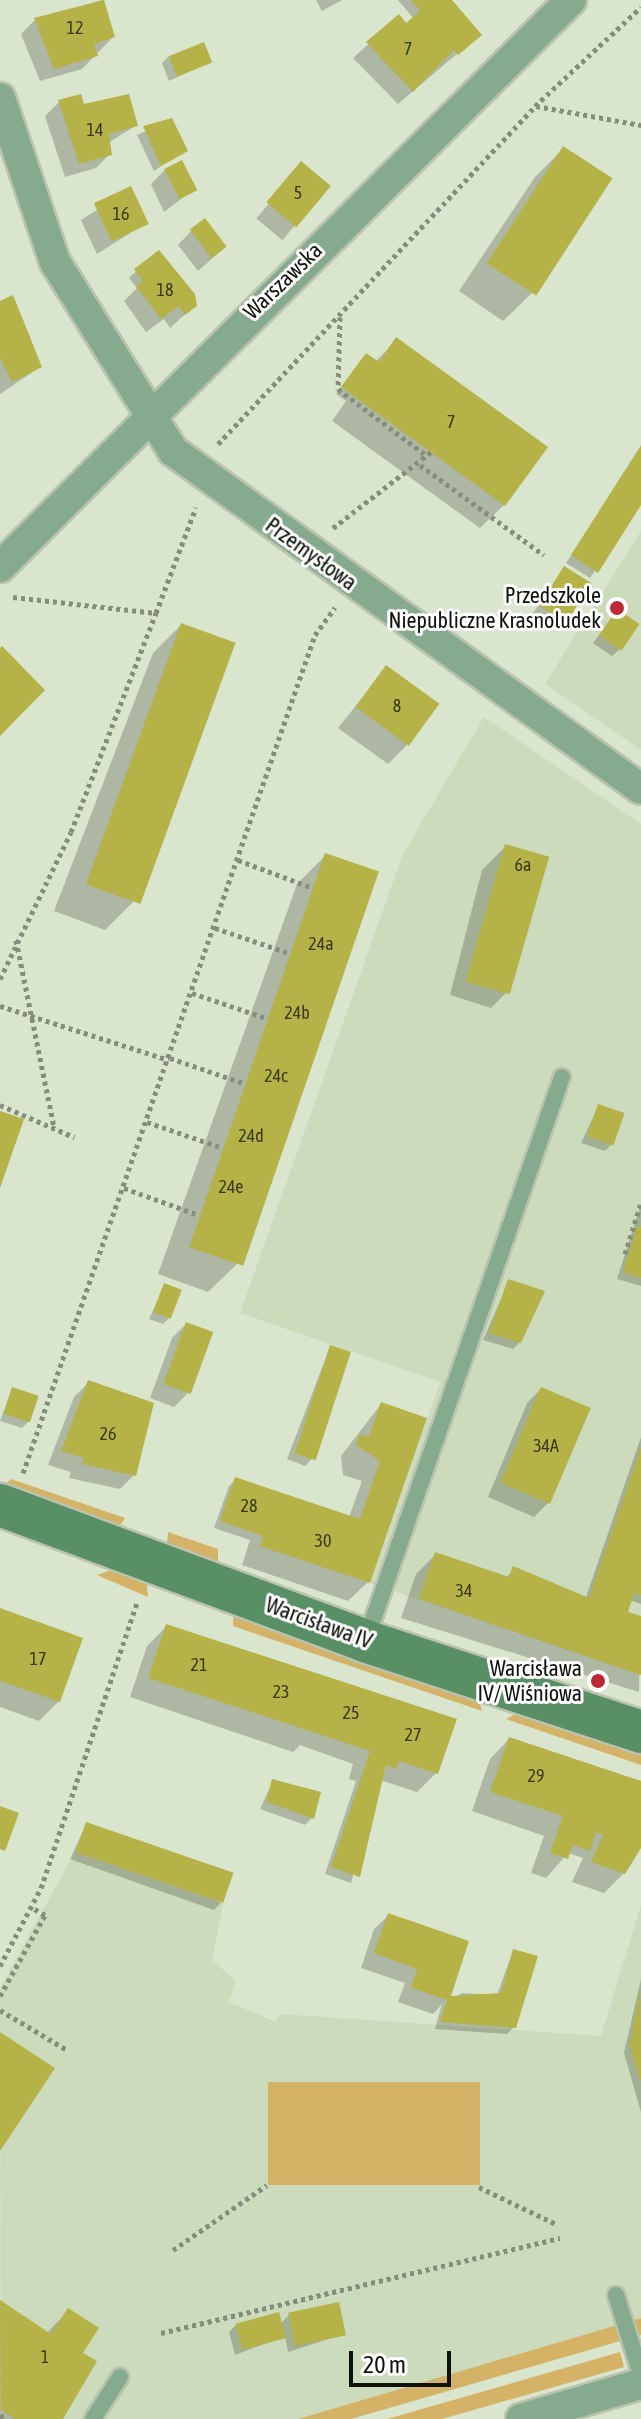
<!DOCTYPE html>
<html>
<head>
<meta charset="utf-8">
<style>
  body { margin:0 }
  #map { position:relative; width:641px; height:2419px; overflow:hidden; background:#d9e5cd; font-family:"Asap Condensed",sans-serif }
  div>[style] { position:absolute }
  .built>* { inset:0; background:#cbdbbb }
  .green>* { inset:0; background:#d4b266; transform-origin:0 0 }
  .shadow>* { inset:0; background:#0003; transform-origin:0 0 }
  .building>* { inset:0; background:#b5b247; transform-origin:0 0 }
  .path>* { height:5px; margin-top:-2.5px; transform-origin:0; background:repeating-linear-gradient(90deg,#858e7d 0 4px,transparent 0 8px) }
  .roads { filter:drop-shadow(2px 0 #b9c3ae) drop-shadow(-2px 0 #b9c3ae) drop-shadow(0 2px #b9c3ae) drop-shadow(0 -2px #b9c3ae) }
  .lane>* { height:16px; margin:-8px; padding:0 8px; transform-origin:8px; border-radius:8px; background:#86aa8d }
  .street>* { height:30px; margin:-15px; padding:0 15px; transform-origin:15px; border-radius:15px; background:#86aa8d }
  .secondary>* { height:42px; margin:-21px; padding:0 21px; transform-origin:21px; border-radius:21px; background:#588f64 }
  .dots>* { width:22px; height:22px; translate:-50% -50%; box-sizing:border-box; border:4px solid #fff; border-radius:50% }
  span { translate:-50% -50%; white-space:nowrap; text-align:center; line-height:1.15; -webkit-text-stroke:6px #fff; paint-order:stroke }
  .number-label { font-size:18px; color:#383a19 }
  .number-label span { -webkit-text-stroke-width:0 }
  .street-label { font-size:22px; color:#0e120a }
  .poi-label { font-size:22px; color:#0e120a }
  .right { translate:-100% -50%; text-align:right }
  .scale { position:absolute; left:349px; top:2351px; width:102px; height:36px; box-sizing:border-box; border:4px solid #0e120a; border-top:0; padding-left:10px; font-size:24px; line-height:28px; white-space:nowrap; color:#0e120a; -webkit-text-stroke:6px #fff; paint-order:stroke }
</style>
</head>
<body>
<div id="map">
  <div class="built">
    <div style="clip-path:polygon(641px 531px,641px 750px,545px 684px)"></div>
    <div style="clip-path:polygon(484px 717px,641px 824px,641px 1675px,370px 1583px,440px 1382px,240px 1313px,403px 854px)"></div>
    <div style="clip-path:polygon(75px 1852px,223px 1904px,212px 1960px,236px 1981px,229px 2002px,276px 2022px,279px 2014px,601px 2036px,641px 1905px,641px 2318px,298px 2419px,15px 2419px,1px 2410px,0 1988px)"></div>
  </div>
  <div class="green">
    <div style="clip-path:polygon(11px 1479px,125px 1518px,119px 1527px,3px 1486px)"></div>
    <div style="clip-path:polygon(168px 1532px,218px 1549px,218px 1565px,167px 1544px)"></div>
    <div style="clip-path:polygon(123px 1566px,146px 1575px,148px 1597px,97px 1575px)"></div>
    <div style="clip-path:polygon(234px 1611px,479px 1700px,482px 1711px,233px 1626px)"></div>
    <div style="clip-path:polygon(518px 1713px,641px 1754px,641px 1765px,506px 1719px)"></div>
    <div style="left:268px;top:2082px;width:212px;height:103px"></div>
    <div style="clip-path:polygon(641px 2318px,641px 2335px,351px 2419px,298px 2419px)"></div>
    <div style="clip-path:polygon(620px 2352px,624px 2367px,442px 2419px,387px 2419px)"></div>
  </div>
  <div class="shadow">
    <div style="clip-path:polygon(102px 0,113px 37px,82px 69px,40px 81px,21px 34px,35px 20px)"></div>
    <div style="clip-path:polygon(316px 0,342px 0,322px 11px)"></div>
    <div style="clip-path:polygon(398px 0,450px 0,472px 41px,398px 104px,353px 58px,399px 17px,406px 26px,414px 19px)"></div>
    <div style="clip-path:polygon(169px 56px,209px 62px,169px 81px,162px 63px)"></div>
    <div style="clip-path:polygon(59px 102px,83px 106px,135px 126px,108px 143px,110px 154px,96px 168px,65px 177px,45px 116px)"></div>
    <div style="clip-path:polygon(171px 120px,185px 150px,154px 171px,137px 135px)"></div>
    <div style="clip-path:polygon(564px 148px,532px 293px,503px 321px,459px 291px,535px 177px)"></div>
    <div style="left:302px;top:164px;width:34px;height:71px;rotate:40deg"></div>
    <div style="clip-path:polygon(165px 170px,194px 189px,164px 212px,151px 184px)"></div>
    <div style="clip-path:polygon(130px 189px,146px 223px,97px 254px,81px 220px)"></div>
    <div style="clip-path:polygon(191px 231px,225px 247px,198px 271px,178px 245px)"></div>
    <div style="clip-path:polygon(136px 271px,194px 306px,170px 328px,164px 319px,146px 332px,124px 301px,137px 288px,129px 278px)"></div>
    <div style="clip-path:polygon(0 303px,40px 367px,0 394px)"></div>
    <div style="clip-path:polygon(397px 340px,504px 505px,480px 528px,332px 421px,346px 401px,336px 394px,360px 362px,375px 362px)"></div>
    <div style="clip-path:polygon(641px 445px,641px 502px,590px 578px,566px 563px)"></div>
    <div style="clip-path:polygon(565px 569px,564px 622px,558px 629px,533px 613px)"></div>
    <div style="clip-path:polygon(617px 611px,619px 650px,612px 656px,593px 643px)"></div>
    <div style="clip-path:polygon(181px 625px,133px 902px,105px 930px,54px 911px,153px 653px)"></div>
    <div style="clip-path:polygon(386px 668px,408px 744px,388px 764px,338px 728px)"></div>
    <div style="clip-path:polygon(506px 846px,505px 994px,491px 1008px,450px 995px,482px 870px)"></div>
    <div style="clip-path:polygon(326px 855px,237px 1264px,208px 1292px,158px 1274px,297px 884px)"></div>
    <div style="clip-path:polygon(598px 1107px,612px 1144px,605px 1151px,581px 1143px)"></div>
    <div style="clip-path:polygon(641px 1204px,641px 1286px,617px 1279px)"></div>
    <div style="clip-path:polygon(509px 1281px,520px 1342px,513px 1349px,483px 1340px)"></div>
    <div style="clip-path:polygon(165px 1285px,170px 1317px,163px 1324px,149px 1319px)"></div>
    <div style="clip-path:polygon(186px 1324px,188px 1393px,174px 1407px,150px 1398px,172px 1338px)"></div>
    <div style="clip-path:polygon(330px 1347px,312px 1459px,305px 1466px,287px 1459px)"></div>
    <div style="clip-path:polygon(88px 1383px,134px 1475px,120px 1489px,69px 1478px,71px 1472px,48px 1465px,74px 1397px)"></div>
    <div style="clip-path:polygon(12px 1389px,29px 1421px,22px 1428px,0 1421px)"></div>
    <div style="clip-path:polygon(541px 1389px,548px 1503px,534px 1517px,488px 1497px,527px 1403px)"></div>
    <div style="clip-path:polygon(381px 1404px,424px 1419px,368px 1582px,348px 1601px,242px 1565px,250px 1540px,214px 1528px,229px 1486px,236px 1479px,349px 1517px,362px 1481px,343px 1475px,341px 1456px)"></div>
    <div style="clip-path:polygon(641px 1437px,641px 1604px,629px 1600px,624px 1613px,641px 1618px,639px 1692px,401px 1618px,416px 1574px,436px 1554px,506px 1578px,514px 1569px,585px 1600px)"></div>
    <div style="clip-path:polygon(0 1610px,59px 1701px,39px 1721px,0 1707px)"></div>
    <div style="clip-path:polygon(167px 1626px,436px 1773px,417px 1792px,380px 1780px,351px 1883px,325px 1874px,356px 1781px,349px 1779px,353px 1764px,300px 1745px,293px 1752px,130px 1697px,147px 1646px)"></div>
    <div style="clip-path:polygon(509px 1739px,641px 1784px,641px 1835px,624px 1873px,604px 1893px,572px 1882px,583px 1858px,568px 1853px,546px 1878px,531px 1873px,544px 1836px,472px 1811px,490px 1759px)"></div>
    <div style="clip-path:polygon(273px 1781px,312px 1818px,305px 1825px,260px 1809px)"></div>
    <div style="clip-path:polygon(86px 1824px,221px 1903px,214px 1910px,70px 1859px)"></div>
    <div style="clip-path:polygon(389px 1915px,467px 1942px,446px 2003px,462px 1993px,497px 1995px,513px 1951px,514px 2027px,507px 2034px,435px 2029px,442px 2004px,433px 2014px,398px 2002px,405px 1983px,361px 1968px,374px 1929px)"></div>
    <div style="clip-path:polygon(641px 1979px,641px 2112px,624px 2053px)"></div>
    <div style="clip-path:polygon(0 2302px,47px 2333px,69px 2310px,80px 2353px,60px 2419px,0 2419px)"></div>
    <div style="clip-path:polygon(289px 2315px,344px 2334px,288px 2352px,285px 2336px,235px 2355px,229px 2332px,236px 2325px,280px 2324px)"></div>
  </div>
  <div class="building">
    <div style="clip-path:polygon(104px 0,115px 37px,94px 44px,98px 56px,54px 69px,34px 18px)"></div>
    <div style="clip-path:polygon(411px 0,452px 0,482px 35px,458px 55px,454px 50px,413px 92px,366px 42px,399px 14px,406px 23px,420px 11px)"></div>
    <div style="left:204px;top:42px;width:22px;height:38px;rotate:68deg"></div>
    <div style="clip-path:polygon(81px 94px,84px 104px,129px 94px,138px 126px,109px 134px,112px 155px,79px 164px,58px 100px)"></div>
    <div style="clip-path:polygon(172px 118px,188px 151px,161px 166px,143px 126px)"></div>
    <div style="left:563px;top:146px;width:59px;height:140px;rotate:33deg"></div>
    <div style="left:182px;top:160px;width:34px;height:20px;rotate:63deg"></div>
    <div style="left:301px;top:161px;width:39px;height:54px;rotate:40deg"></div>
    <div style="left:131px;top:186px;width:42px;height:41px;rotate:65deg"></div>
    <div style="left:205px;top:218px;width:36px;height:19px;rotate:53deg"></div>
    <div style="clip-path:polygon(159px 250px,195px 294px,197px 306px,185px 315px,179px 306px,161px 319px,136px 286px,143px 281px,134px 269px)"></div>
    <div style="clip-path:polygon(13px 295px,42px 367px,12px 382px,0 358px,0 301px)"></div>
    <div style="clip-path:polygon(396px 337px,548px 447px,505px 506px,341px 387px,366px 353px,379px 362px)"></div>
    <div style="clip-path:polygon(641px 446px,641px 505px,598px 573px,571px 555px)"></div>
    <div style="left:564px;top:566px;width:32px;height:47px;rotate:32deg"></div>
    <div style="left:617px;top:609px;width:27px;height:32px;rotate:34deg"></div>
    <div style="left:181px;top:623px;width:58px;height:278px;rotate:20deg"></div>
    <div style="clip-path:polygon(2px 646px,45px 690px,0 736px,0 648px)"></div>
    <div style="left:386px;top:665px;width:66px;height:52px;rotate:36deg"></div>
    <div style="left:505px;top:844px;width:46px;height:143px;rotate:16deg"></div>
    <div style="left:325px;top:853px;width:57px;height:417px;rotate:19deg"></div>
    <div style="left:598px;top:1104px;width:28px;height:34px;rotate:19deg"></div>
    <div style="clip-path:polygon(0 1111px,24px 1119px,0 1188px)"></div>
    <div style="clip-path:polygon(637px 1226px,641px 1227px,641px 1278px,623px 1272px)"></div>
    <div style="clip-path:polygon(508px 1279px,545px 1291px,521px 1343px,489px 1333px)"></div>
    <div style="left:164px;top:1283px;width:19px;height:31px;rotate:21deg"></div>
    <div style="left:186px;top:1322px;width:29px;height:66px;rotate:20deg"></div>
    <div style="left:330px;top:1345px;width:22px;height:114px;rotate:18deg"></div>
    <div style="clip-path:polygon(88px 1380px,154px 1403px,136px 1476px,82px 1464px,84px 1458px,61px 1451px)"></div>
    <div style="left:12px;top:1387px;width:28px;height:28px;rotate:18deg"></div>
    <div style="left:541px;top:1387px;width:54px;height:104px;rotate:23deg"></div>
    <div style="clip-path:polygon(381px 1402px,427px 1418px,370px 1583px,260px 1546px,263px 1536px,220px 1521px,235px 1477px,360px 1519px,380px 1461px,356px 1445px,360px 1434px,369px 1437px)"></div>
    <div style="clip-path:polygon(641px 1448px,641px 1595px,634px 1593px,628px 1612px,641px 1616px,641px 1675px,419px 1599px,435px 1552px,509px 1577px,513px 1566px,589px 1598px)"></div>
    <div style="clip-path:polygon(0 1608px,83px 1638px,60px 1702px,0 1681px)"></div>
    <div style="clip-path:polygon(166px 1624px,457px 1719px,438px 1774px,399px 1761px,396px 1769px,386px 1765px,360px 1877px,331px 1867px,370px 1751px,148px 1678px)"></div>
    <div style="clip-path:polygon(509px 1737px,641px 1781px,641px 1848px,625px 1874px,591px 1862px,603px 1835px,596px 1832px,590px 1851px,573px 1845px,568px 1859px,550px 1853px,563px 1816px,490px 1792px)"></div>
    <div style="clip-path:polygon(272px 1779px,321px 1792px,314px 1819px,266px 1802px)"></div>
    <div style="clip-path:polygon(0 1806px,19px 1813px,5px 1851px,0 1849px)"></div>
    <div style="left:86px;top:1822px;width:156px;height:32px;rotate:19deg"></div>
    <div style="clip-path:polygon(388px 1913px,469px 1941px,451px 1996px,501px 1993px,513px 1949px,538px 1956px,516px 2028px,440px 2022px,447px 2000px,411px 1988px,417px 1969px,374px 1953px)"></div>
    <div style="clip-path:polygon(640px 1990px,641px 2080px,640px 2080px,630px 2045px)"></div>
    <div style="clip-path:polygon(0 2032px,55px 2068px,0 2151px)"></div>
    <div style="clip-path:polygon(0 2300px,51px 2334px,68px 2308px,99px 2328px,83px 2353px,97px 2361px,63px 2419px,15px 2419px,1px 2410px)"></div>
    <div style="left:339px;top:2302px;width:34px;height:52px;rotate:78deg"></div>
    <div style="left:279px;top:2312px;width:27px;height:45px;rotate:75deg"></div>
  </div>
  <div class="path">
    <div style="left:536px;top:106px;width:107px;rotate:10.3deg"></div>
    <div style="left:340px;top:317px;width:72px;rotate:91.6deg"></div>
    <div style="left:338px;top:389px;width:111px;rotate:37deg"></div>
    <div style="left:218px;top:444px;width:463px;rotate:-46.8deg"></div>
    <div style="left:535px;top:106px;width:145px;rotate:-43deg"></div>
    <div style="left:420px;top:465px;width:153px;rotate:36deg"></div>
    <div style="left:333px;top:528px;width:124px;rotate:-37.8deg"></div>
    <div style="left:13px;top:597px;width:144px;rotate:6.4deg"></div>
    <div style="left:156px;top:613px;width:113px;rotate:-69.3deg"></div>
    <div style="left:238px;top:860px;width:80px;rotate:20.5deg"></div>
    <div style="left:215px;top:928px;width:78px;rotate:18.7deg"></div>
    <div style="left:16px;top:940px;width:191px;rotate:78.5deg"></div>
    <div style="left:0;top:979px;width:163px;rotate:-64.2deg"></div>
    <div style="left:71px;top:832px;width:235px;rotate:-68.8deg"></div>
    <div style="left:192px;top:993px;width:78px;rotate:18.7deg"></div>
    <div style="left:0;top:1006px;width:177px;rotate:17.7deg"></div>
    <div style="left:170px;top:1058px;width:77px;rotate:18.9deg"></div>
    <div style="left:0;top:1105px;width:81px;rotate:23.4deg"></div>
    <div style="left:147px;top:1122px;width:77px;rotate:18.9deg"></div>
    <div style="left:124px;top:1188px;width:77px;rotate:19.9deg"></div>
    <div style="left:625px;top:1254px;width:53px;rotate:-72.6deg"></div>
    <div style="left:23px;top:1473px;width:887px;rotate:-70.79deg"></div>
    <div style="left:315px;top:635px;width:34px;rotate:-54deg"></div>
    <div style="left:0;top:1966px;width:88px;rotate:-62.3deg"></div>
    <div style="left:41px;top:1888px;width:301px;rotate:-71.4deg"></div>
    <div style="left:0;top:1996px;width:93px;rotate:-60.9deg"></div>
    <div style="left:45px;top:1915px;width:16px;rotate:-150deg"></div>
    <div style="left:0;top:2010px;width:78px;rotate:30.8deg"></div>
    <div style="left:479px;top:2187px;width:85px;rotate:25.7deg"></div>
    <div style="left:173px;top:2250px;width:114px;rotate:-34.7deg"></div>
    <div style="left:161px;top:2333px;width:410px;rotate:-13.4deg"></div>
    <div style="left:0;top:2415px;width:6px;rotate:39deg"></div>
  </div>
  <div class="roads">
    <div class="lane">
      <div style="left:366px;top:1640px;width:596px;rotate:-70.81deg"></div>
      <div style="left:616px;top:2295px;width:84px;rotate:72.6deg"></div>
      <div style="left:93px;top:2419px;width:50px;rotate:-57.3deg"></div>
    </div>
    <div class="street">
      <div style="left:0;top:98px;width:173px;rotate:71.5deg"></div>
      <div style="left:55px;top:262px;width:223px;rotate:58deg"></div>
      <div style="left:173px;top:451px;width:577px;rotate:35.84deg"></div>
      <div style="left:0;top:567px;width:805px;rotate:-44.8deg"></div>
      <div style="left:521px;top:2419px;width:125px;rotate:-16.3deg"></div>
    </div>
    <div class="secondary">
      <div style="left:0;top:1505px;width:390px;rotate:20.4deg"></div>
      <div style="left:365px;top:1641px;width:291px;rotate:18.2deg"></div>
    </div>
  </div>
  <div class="dots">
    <div style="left:617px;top:608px;background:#bb2a35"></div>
    <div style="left:598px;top:1681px;background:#bb2a35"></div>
  </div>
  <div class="number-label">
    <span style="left:75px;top:28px">12</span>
    <span style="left:408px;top:49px">7</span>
    <span style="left:95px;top:130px">14</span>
    <span style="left:298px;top:193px">5</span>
    <span style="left:121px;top:214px">16</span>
    <span style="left:165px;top:290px">18</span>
    <span style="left:451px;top:422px">7</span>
    <span style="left:397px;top:706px">8</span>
    <span style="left:523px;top:865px">6a</span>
    <span style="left:321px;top:944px">24a</span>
    <span style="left:297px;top:1013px">24b</span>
    <span style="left:276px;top:1076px">24c</span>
    <span style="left:251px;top:1136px">24d</span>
    <span style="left:231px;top:1187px">24e</span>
    <span style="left:108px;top:1434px">26</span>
    <span style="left:546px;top:1446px">34A</span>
    <span style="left:249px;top:1506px">28</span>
    <span style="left:323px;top:1541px">30</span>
    <span style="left:464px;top:1591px">34</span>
    <span style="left:38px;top:1659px">17</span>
    <span style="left:199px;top:1665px">21</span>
    <span style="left:281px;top:1692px">23</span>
    <span style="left:351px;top:1713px">25</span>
    <span style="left:413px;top:1735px">27</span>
    <span style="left:536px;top:1776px">29</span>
    <span style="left:45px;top:2357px">1</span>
  </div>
  <div class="street-label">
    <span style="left:283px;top:281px;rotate:-44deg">Warszawska</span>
    <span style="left:311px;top:554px;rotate:36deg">Przemysłowa</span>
    <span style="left:319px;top:1623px;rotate:20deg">Warcisława IV</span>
  </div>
  <div class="poi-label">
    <span class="right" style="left:601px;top:608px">Przedszkole<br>Niepubliczne Krasnoludek</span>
    <span class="right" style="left:582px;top:1681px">Warcisława<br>IV/ Wiśniowa</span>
  </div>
  <div class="scale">20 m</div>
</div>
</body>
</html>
